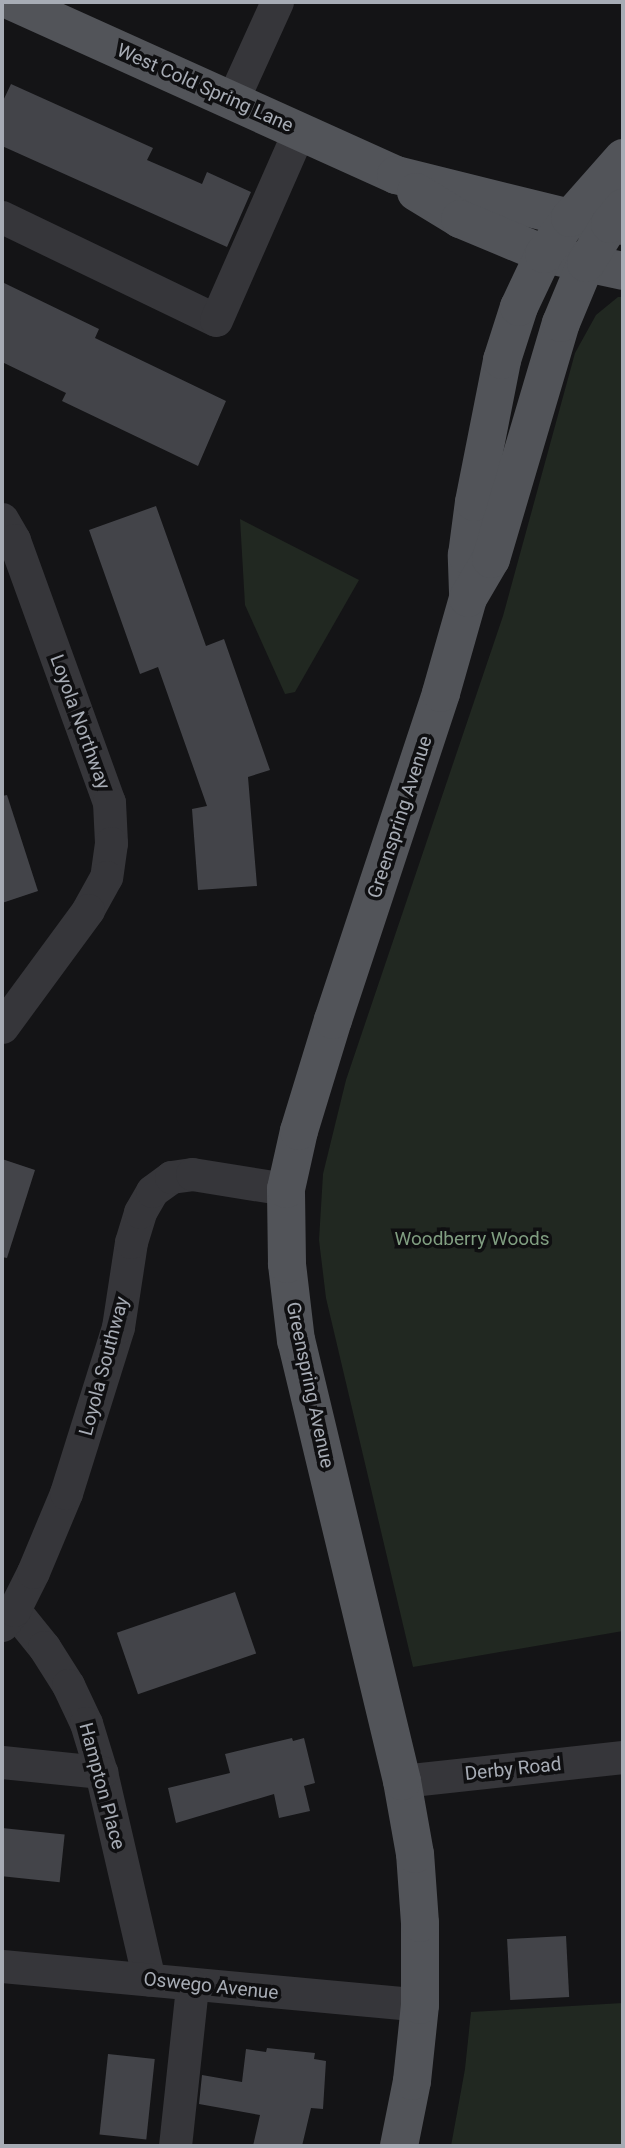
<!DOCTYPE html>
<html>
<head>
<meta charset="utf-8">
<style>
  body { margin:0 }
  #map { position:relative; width:625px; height:2148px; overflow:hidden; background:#141416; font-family:Roboto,sans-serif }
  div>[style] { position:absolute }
  .green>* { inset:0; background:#212821 }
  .building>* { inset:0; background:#434449; transform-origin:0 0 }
  .minor>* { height:33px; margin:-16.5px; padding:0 16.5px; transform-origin:16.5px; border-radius:16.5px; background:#36363a }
  .major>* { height:38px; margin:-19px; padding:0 19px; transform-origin:19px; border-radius:19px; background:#525459 }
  span { translate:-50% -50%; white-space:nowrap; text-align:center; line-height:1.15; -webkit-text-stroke:7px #0f0f11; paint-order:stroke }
  .street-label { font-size:19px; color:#a7acb5 }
  .park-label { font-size:19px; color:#809e81 }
  .frame { position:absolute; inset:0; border:4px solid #a7acb5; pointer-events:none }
</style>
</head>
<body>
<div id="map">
  <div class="green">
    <div style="clip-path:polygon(618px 297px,623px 297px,623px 1631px,413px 1667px,326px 1298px,319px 1240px,323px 1174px,346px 1080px,503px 616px,575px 353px,596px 315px)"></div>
    <div style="clip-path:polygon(240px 519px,359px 580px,295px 692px,285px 694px,245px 605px)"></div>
    <div style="clip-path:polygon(623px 2003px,623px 2146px,451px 2146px,465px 2069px,471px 2012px)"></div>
  </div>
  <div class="building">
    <div style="clip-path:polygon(11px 84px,153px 148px,147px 160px,177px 173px,202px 184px,207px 172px,251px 192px,227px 247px,2px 146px,2px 103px)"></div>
    <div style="clip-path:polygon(2px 282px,99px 329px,95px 338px,226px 401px,198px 466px,62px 401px,66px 393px,2px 362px)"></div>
    <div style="clip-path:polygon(156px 506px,206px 646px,224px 639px,270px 770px,248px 777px,257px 886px,198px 890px,192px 809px,207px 806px,158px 667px,140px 674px,89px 530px)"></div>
    <div style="clip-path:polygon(7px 795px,38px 891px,2px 903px,2px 796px)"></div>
    <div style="clip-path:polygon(2px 1159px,35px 1170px,7px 1258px,2px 1257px)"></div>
    <div style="left:235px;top:1592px;width:65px;height:125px;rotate:71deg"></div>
    <div style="clip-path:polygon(292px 1738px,293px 1741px,304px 1738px,315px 1783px,304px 1786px,310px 1811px,279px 1818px,274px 1794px,176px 1823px,168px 1788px,230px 1773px,225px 1754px)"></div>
    <div style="left:2px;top:1828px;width:63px;height:48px;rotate:6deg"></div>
    <div style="left:566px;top:1936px;width:61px;height:59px;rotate:87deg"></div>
    <div style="clip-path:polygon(267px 2048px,315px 2053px,314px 2059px,326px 2061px,323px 2109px,311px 2108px,302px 2146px,253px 2146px,260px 2115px,199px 2104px,202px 2075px,242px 2082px,246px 2049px,266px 2052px)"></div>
    <div style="left:108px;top:2054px;width:47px;height:81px;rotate:6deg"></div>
  </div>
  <div class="minor">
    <div style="left:232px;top:101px;width:109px;rotate:-65.6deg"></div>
    <div style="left:2px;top:217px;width:237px;rotate:25.7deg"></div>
    <div style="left:216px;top:320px;width:206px;rotate:-66.3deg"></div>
    <div style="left:2px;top:519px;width:24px;rotate:60deg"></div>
    <div style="left:14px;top:540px;width:279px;rotate:70.1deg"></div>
    <div style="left:109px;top:802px;width:41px;rotate:87.2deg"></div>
    <div style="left:111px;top:843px;width:34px;rotate:98deg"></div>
    <div style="left:106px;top:877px;width:38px;rotate:119deg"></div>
    <div style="left:88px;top:910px;width:145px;rotate:126.3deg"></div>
    <div style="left:14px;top:1610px;width:48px;rotate:51deg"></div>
    <div style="left:44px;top:1647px;width:45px;rotate:57.7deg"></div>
    <div style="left:68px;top:1685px;width:42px;rotate:64.7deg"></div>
    <div style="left:86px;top:1723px;width:51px;rotate:73deg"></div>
    <div style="left:101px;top:1772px;width:213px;rotate:77deg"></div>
    <div style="left:2px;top:1625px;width:19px;rotate:-51deg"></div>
    <div style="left:14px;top:1610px;width:42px;rotate:-63.4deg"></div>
    <div style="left:33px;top:1572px;width:86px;rotate:-67.3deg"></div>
    <div style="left:66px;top:1493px;width:174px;rotate:-72.6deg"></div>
    <div style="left:118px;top:1327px;width:86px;rotate:-81.3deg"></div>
    <div style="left:131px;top:1242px;width:31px;rotate:-73deg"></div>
    <div style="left:140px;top:1212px;width:24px;rotate:-60deg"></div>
    <div style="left:152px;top:1191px;width:24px;rotate:-36deg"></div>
    <div style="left:171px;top:1177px;width:21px;rotate:-8deg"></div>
    <div style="left:192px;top:1174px;width:95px;rotate:9.1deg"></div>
    <div style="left:2px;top:1762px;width:100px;rotate:5.8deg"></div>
    <div style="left:402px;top:1781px;width:222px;rotate:-6.2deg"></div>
    <div style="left:2px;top:1966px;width:420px;rotate:5.3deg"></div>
    <div style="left:175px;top:2146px;width:161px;rotate:-83.9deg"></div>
  </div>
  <div class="major">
    <div style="left:13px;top:2px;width:420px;rotate:24.3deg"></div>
    <div style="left:396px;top:175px;width:179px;rotate:13.9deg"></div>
    <div style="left:570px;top:218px;width:54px;rotate:8.6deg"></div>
    <div style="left:416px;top:192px;width:52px;rotate:31.5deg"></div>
    <div style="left:460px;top:219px;width:91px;rotate:22.6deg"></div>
    <div style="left:544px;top:254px;width:81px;rotate:12.1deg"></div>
    <div style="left:468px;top:592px;width:37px;rotate:-92deg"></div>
    <div style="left:467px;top:555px;width:53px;rotate:-82.5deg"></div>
    <div style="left:474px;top:502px;width:145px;rotate:-78.8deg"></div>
    <div style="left:502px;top:360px;width:56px;rotate:-72.2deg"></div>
    <div style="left:519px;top:307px;width:59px;rotate:-64.7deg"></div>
    <div style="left:544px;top:254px;width:44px;rotate:-54.2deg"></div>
    <div style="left:570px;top:218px;width:80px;rotate:-48.5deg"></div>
    <div style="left:399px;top:2146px;width:66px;rotate:-78.7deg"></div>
    <div style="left:412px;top:2081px;width:76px;rotate:-84deg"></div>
    <div style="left:420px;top:2005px;width:82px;rotate:-90deg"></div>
    <div style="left:420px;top:1923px;width:69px;rotate:-94.1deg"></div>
    <div style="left:415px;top:1854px;width:74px;rotate:-100.1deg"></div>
    <div style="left:402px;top:1781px;width:453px;rotate:-103.5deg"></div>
    <div style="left:296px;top:1341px;width:78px;rotate:-96.7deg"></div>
    <div style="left:287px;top:1264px;width:75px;rotate:-90.8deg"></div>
    <div style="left:286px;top:1189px;width:59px;rotate:-77.4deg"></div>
    <div style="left:299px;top:1131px;width:116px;rotate:-73deg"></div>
    <div style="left:333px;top:1020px;width:344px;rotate:-71.7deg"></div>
    <div style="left:441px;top:693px;width:99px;rotate:-74.1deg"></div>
    <div style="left:468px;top:598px;width:45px;rotate:-59.5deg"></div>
    <div style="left:491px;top:559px;width:246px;rotate:-73.5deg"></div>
    <div style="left:561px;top:323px;width:65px;rotate:-67.4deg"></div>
    <div style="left:586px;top:263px;width:46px;rotate:-58.4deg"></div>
    <div style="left:610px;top:224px;width:21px;rotate:-51deg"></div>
  </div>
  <div class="street-label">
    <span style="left:205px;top:88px;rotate:24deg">West Cold Spring Lane</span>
    <span style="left:80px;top:722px;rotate:70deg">Loyola Northway</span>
    <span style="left:400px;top:817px;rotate:-72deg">Greenspring Avenue</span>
    <span style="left:104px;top:1366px;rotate:-75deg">Loyola Southway</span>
    <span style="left:310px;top:1385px;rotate:78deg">Greenspring Avenue</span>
    <span style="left:513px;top:1769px;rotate:-6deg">Derby Road</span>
    <span style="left:102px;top:1786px;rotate:75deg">Hampton Place</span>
    <span style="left:211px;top:1986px;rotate:6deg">Oswego Avenue</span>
  </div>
  <div class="park-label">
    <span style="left:472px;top:1239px">Woodberry Woods</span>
  </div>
  <div class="frame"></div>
</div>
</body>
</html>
